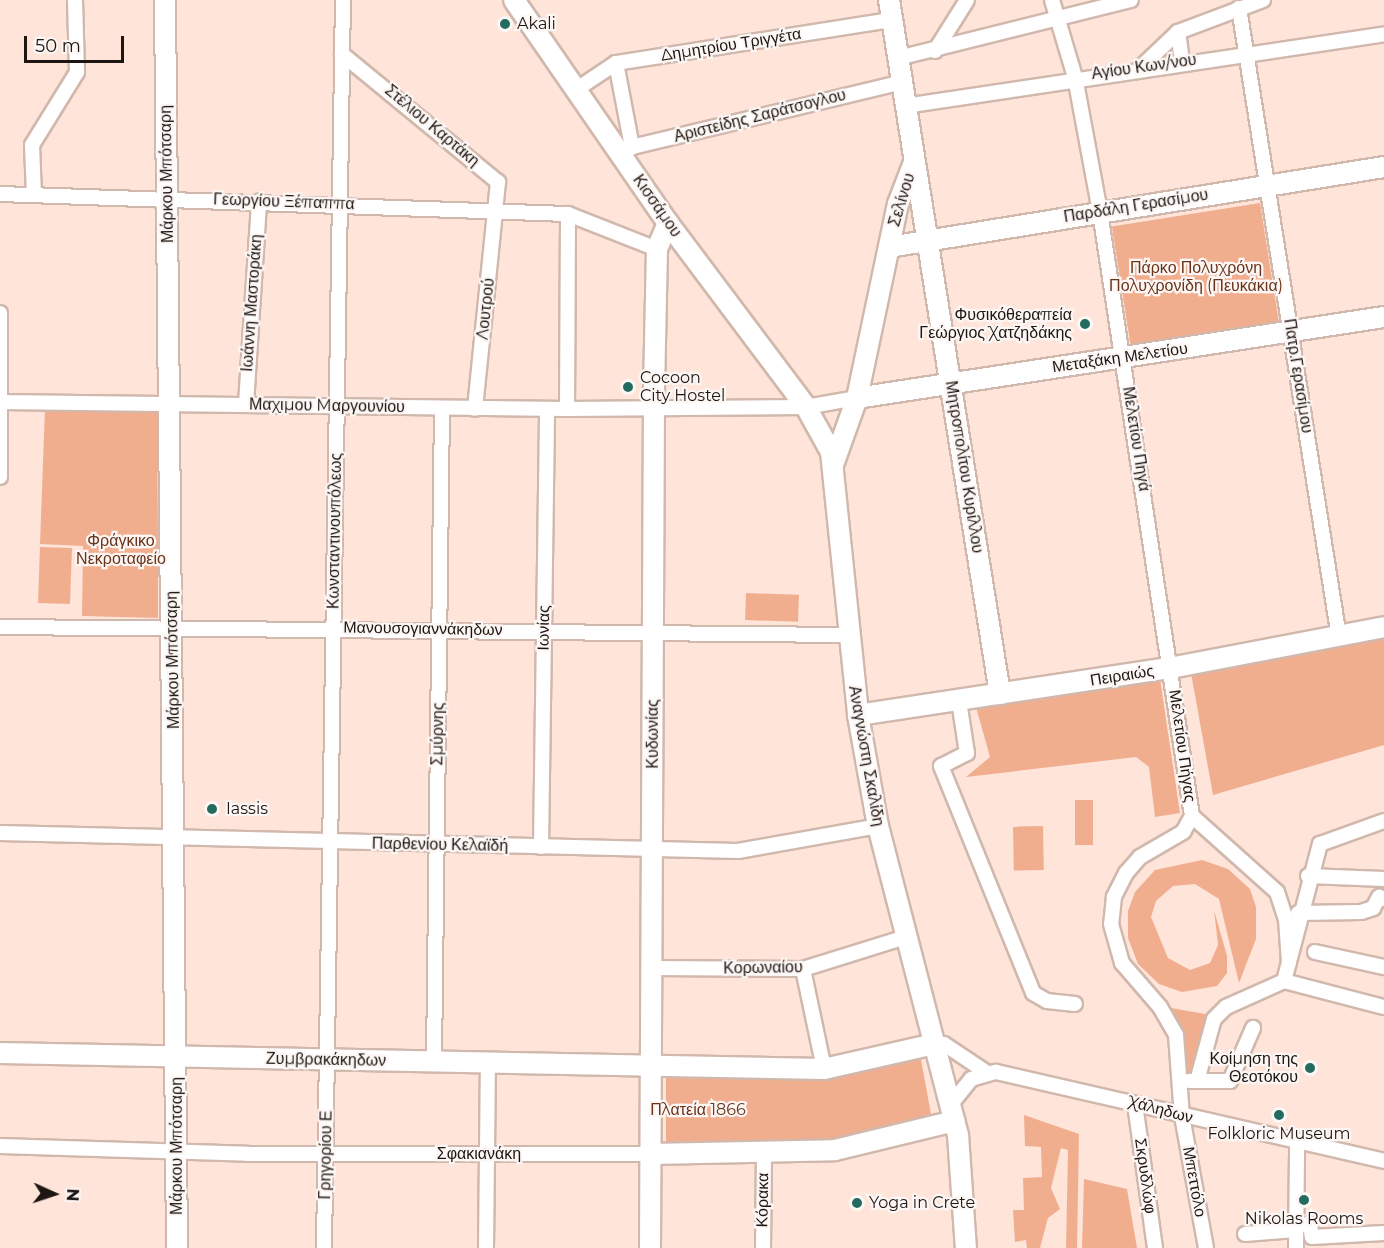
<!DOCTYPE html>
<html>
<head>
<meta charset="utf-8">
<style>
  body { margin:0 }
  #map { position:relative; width:1384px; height:1248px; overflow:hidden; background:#fee4d9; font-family:Montserrat,sans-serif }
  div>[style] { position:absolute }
  .green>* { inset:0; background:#f1ae8f; transform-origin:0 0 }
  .roads { filter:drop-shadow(2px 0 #d1b8ad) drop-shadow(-2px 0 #d1b8ad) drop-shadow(0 2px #d1b8ad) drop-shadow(0 -2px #d1b8ad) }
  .street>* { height:14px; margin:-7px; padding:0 7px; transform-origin:7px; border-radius:7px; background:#fff }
  .secondary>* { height:20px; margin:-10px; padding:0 10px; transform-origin:10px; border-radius:10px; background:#fff }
  .dots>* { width:16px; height:16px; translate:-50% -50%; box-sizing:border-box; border:3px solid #fcf6f4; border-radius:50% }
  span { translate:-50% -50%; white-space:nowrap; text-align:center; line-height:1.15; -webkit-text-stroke:4.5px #fcf6f4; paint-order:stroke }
  .poi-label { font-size:16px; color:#1e1612 }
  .left { translate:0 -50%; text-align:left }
  .right { translate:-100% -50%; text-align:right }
  .street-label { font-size:16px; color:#1e1612 }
  .park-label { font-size:16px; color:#693419 }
  .north { position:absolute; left:24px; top:1164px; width:60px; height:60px; -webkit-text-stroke:4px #fcf6f4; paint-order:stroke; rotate:93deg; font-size:16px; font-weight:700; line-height:24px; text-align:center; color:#1e1612 }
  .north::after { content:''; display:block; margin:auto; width:21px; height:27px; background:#1e1612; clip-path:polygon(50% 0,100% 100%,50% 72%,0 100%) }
  .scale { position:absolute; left:24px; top:36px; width:100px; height:27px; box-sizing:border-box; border:3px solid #1e1612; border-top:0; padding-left:8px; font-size:18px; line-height:21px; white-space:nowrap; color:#1e1612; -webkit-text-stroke:4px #fcf6f4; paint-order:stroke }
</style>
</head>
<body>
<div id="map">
  <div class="green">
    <div style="left:1260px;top:203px;width:128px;height:150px;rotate:81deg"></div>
    <div style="clip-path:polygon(45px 408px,157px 409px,158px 544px,164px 544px,164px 555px,158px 556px,158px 618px,82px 616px,83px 546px,40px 544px)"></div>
    <div style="left:40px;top:547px;width:32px;height:56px;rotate:2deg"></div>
    <div style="left:746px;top:593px;width:53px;height:27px;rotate:2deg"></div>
    <div style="clip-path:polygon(1384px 635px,1384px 745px,1213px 795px,1191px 673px)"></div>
    <div style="clip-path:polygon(1160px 679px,1180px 813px,1155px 817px,1149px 767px,1136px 757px,966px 777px,990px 757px,976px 707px)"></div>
    <div style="left:1075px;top:800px;width:18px;height:45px"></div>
    <div style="left:1043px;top:826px;width:44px;height:30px;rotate:89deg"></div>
    <div style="clip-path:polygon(1202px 860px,1228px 869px,1250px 889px,1256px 907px,1256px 939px,1239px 983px,1219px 899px,1195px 884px,1173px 886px,1156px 901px,1151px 917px,1168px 958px,1190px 970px,1210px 963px,1218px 945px,1214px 910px,1227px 956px,1227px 973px,1217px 986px,1182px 992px,1159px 984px,1138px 964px,1128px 938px,1128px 911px,1135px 892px,1155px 870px)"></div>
    <div style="clip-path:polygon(1171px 1008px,1211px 1015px,1195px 1079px,1186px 1078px,1183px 1029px)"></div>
    <div style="clip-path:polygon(920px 1054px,931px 1114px,838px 1141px,666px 1142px,666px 1078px,835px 1079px)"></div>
    <div style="clip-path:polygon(1024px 1115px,1079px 1134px,1077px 1248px,1066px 1248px,1068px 1150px,1061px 1148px,1051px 1188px,1060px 1209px,1048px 1218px,1040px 1248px,1027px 1248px,1026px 1240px,1015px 1242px,1013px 1210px,1024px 1210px,1023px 1178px,1042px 1177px,1041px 1147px,1025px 1146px)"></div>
    <div style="clip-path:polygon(1084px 1179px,1127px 1189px,1137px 1248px,1082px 1248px)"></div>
  </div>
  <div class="roads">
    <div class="street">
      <div style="left:1052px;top:0;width:80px;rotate:73.4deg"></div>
      <div style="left:1075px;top:77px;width:137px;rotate:79.5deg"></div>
      <div style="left:1100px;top:212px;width:611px;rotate:81.34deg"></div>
      <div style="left:1192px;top:816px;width:114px;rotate:41.8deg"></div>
      <div style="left:1277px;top:892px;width:28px;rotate:72deg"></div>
      <div style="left:1286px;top:919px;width:44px;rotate:86.1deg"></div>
      <div style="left:1239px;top:8px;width:637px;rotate:80.97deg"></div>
      <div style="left:1178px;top:32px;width:30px;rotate:82deg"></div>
      <div style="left:935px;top:51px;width:60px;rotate:-57.9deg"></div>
      <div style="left:342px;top:54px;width:202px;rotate:39.4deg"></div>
      <div style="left:498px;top:182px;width:228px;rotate:95.8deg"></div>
      <div style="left:898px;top:58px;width:240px;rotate:-14deg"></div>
      <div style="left:616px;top:63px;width:86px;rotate:79.2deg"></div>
      <div style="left:1141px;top:67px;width:51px;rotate:-43.4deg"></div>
      <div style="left:1178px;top:32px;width:91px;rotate:-20.6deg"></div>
      <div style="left:577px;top:89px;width:47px;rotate:-33.7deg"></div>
      <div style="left:616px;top:63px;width:279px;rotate:-8.9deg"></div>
      <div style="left:905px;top:106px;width:484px;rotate:-8.5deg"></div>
      <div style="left:621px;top:155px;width:14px;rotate:-36deg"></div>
      <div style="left:632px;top:147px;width:278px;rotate:-13.5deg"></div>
      <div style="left:0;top:194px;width:568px;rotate:2.02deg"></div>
      <div style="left:568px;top:214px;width:96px;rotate:21.5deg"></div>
      <div style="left:34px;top:195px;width:50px;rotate:-92.3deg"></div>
      <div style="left:32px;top:145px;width:86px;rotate:-58.3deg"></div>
      <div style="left:77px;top:72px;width:72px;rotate:-91.6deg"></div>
      <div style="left:0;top:313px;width:164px;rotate:90deg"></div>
      <div style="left:0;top:402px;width:567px;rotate:0.71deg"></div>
      <div style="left:567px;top:409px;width:239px;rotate:-0.5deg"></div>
      <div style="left:806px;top:407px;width:52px;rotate:-10deg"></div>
      <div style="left:246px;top:404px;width:203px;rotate:-86.3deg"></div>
      <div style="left:567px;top:409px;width:195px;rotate:-89.7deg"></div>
      <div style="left:0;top:627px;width:847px;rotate:0.54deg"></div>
      <div style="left:959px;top:701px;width:53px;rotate:81.3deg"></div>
      <div style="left:967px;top:753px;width:29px;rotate:153deg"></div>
      <div style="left:941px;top:766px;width:245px;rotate:67.9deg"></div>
      <div style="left:1033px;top:993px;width:16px;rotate:30deg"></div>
      <div style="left:1047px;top:1001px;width:28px;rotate:6deg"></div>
      <div style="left:1192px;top:816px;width:18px;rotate:119deg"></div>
      <div style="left:1183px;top:832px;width:50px;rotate:149.8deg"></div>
      <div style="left:1140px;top:857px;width:21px;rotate:131deg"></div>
      <div style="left:1126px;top:873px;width:27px;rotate:117deg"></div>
      <div style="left:1114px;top:897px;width:27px;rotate:96deg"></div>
      <div style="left:1111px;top:924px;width:41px;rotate:74.2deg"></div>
      <div style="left:1122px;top:963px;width:58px;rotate:49.2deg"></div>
      <div style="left:1160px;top:1007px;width:32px;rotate:60deg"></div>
      <div style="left:1176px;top:1035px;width:81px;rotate:85.8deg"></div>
      <div style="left:1182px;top:1116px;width:134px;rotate:79.7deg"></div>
      <div style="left:0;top:833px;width:738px;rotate:1.4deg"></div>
      <div style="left:738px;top:851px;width:142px;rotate:-10.1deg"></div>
      <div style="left:541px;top:847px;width:438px;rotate:-89.2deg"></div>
      <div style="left:1308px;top:876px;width:76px;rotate:2.3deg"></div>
      <div style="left:1298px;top:913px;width:63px;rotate:-0.9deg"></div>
      <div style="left:1361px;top:912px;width:13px;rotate:-18deg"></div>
      <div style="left:1373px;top:908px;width:13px;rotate:-61deg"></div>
      <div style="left:1379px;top:897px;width:5px;rotate:22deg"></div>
      <div style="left:1315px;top:952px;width:71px;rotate:12.3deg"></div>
      <div style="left:652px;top:968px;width:151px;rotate:0.4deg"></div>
      <div style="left:803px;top:969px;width:108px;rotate:-17.3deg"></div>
      <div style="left:803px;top:969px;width:102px;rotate:78.1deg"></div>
      <div style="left:1284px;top:981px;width:103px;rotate:14.6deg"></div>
      <div style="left:934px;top:1044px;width:10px"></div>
      <div style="left:944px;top:1044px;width:50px;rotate:33.7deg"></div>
      <div style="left:434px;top:1060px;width:651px;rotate:-89.3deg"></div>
      <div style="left:1189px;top:1081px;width:41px"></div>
      <div style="left:1230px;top:1081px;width:58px;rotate:-66.5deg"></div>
      <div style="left:1197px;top:1081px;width:64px;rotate:-74.7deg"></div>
      <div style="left:1214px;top:1019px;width:17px;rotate:-45deg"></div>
      <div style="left:1226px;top:1007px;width:64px;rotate:-24.1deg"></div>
      <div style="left:1284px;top:981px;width:142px;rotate:-75.3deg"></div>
      <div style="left:1320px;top:844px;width:68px;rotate:-19.8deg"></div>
      <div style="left:951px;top:1104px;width:32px;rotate:-51deg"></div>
      <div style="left:971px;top:1079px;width:26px;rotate:-16deg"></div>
      <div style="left:996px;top:1072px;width:398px;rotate:12.9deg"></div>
      <div style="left:1135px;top:1104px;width:145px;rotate:82.1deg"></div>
      <div style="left:0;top:1146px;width:248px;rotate:1.8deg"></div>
      <div style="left:248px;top:1154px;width:403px"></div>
      <div style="left:1295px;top:1224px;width:15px;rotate:4deg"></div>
      <div style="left:1310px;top:1225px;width:12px;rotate:81deg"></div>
      <div style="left:1312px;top:1237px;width:72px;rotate:-3.2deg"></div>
      <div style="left:1245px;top:1234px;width:50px;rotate:-4.6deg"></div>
      <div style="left:324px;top:1248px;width:1248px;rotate:-89.13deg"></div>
      <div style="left:486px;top:1248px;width:187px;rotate:-89.4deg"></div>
      <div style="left:763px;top:1248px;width:96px;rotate:-89.4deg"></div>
      <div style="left:1296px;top:1248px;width:103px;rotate:-89.4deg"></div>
    </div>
    <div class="secondary">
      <div style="left:165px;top:0;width:1248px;rotate:89.45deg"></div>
      <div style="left:514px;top:0;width:271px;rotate:55.4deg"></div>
      <div style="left:668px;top:223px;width:230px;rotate:53.1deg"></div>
      <div style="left:806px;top:407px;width:51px;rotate:60.9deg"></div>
      <div style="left:831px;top:452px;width:264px;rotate:84.1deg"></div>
      <div style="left:858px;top:715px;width:113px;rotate:79.8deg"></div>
      <div style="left:878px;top:826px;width:319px;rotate:75.5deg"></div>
      <div style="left:958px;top:1135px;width:113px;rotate:86deg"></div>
      <div style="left:889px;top:0;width:703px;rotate:80.91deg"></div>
      <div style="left:889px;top:247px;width:501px;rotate:-9.18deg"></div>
      <div style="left:857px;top:398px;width:533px;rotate:-8.74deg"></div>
      <div style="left:833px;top:465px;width:71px;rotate:-70.3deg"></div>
      <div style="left:857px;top:398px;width:198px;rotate:-78.1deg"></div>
      <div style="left:898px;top:204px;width:45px;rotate:-69.1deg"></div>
      <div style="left:858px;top:715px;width:316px;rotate:-8.6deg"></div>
      <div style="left:1170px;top:668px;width:218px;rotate:-10.8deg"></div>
      <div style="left:0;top:1053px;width:824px;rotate:1.11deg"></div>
      <div style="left:824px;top:1069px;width:113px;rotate:-12.8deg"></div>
      <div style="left:651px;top:1154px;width:184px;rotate:-1.2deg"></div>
      <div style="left:835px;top:1150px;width:123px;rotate:-13.6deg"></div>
      <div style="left:650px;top:1248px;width:857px;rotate:-89.73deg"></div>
      <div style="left:654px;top:391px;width:142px;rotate:-88.8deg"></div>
      <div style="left:657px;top:249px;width:28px;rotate:-67deg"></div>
    </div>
  </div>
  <div class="dots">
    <div style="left:505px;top:24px;background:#246b5f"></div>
    <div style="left:1085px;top:324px;background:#246b5f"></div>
    <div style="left:628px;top:387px;background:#246b5f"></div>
    <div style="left:212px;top:809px;background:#246b5f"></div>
    <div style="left:1310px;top:1068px;background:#246b5f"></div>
    <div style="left:1279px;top:1115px;background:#246b5f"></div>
    <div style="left:1304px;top:1200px;background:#246b5f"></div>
    <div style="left:857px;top:1203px;background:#246b5f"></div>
  </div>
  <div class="poi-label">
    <span class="left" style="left:517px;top:24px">Akali</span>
    <span class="right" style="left:1072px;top:324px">Φυσικόθεραπεία<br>Γεώργιος Χατζηδάκης</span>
    <span class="left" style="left:640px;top:387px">Cocoon<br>City Hostel</span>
    <span class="left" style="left:226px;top:809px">Iassis</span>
    <span class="right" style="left:1298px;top:1068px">Κοίμηση της<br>Θεοτόκου</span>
    <span style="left:1279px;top:1134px">Folkloric Museum</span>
    <span class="left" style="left:869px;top:1203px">Yoga in Crete</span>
    <span style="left:1304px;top:1219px">Nikolas Rooms</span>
  </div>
  <div class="street-label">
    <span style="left:731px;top:45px;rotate:-9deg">Δημητρίου Τριγγέτα</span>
    <span style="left:1144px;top:67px;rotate:-8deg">Αγίου Κων/νου</span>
    <span style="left:760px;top:116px;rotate:-14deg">Αριστείδης Σαράτσογλου</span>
    <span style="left:432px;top:126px;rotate:40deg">Στέλιου Καρτάκη</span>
    <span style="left:167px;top:174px;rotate:-91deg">Μάρκου Μπότσαρη</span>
    <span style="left:902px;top:200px;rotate:-73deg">Σελίνου</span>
    <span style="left:284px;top:202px;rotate:2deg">Γεωργίου Ξέπαππα</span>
    <span style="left:657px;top:206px;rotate:55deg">Κισσάμου</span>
    <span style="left:1136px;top:206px;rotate:-9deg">Παρδάλη Γερασίμου</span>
    <span style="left:252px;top:303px;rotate:-86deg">Ιωάννη Μαστοράκη</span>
    <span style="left:486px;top:309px;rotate:-84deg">Λουτρού</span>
    <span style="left:1120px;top:358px;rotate:-8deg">Μεταξάκη Μελετίου</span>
    <span style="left:1298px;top:376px;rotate:81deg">Πατρ.Γερασίμου</span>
    <span style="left:327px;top:406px;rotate:1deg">Μαχιμου Mαργουνίου</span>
    <span style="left:1136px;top:439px;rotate:81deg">Μελετίου Πηγά</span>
    <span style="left:964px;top:467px;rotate:81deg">Μητροπολίτου Κυρίλλου</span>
    <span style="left:335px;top:531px;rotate:-89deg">Κωνσταντινουπόλεως</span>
    <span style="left:544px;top:628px;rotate:-89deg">Ιωνίας</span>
    <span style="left:423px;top:629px;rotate:1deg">Μανουσογιαννάκηδων</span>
    <span style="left:173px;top:660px;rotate:-91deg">Μάρκου Μπότσαρη</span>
    <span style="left:1122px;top:676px;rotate:-9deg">Πειραιώς</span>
    <span style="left:438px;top:734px;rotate:-89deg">Σμύρνης</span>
    <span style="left:653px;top:734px;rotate:-90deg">Κυδωνίας</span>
    <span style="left:1182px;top:746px;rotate:82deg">Μελετίου Πήγας</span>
    <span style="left:866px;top:756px;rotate:80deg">Αναγνώστη Σκαλίδη</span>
    <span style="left:440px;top:845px;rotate:1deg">Παρθενίου Κελαϊδή</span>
    <span style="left:763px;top:968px;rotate:-1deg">Κορωναίου</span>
    <span style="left:326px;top:1060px;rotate:1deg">Ζυμβρακάκηδων</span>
    <span style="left:1161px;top:1110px;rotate:15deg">Χάληδων</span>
    <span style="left:177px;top:1146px;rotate:-90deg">Μάρκου Μπότσαρη</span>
    <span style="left:479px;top:1154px">Σφακιανάκη</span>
    <span style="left:326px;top:1155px;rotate:-89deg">Γρηγορίου Ε</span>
    <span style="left:1145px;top:1176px;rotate:82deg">Σκρυδλώφ</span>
    <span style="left:1194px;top:1182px;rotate:80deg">Μπεττόλο</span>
    <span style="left:763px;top:1200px;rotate:-89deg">Κόρακα</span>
  </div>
  <div class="park-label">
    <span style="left:1196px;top:277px">Πάρκο Πολυχρόνη<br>Πολυχρονίδη (Πευκάκια)</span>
    <span style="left:121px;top:550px">Φράγκικο<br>Νεκροταφείο</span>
    <span style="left:698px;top:1110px">Πλατεία 1866</span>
  </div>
  <div class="north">N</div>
  <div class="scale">50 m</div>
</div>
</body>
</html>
